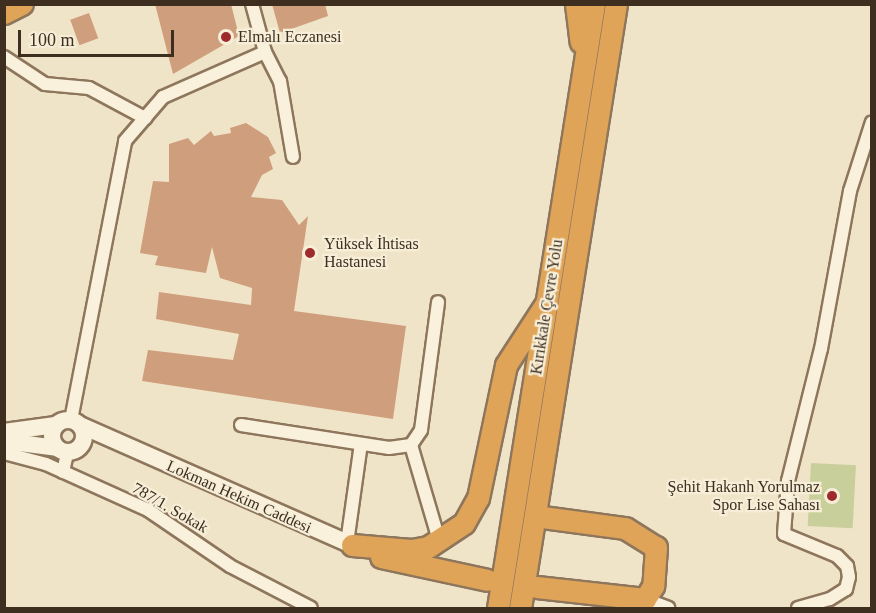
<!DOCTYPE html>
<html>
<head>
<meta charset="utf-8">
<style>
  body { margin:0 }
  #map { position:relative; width:876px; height:613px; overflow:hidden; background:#f0e4c8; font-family:"Times New Roman",serif }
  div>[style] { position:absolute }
  .green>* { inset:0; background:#c9cf9b; transform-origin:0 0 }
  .building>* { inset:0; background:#cf9f7d; transform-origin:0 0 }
  .roads { filter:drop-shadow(2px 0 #8d765c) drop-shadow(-2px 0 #8d765c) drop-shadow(0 2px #8d765c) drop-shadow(0 -2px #8d765c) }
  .street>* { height:12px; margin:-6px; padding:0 6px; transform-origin:6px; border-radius:6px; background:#faf1dc }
  .secondary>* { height:16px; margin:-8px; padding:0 8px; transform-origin:8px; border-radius:8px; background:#faf1dc }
  .secondary>.ring { margin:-8px; padding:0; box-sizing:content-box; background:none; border:16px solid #faf1dc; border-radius:50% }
  .highway>* { height:21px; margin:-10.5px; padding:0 10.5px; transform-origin:10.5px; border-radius:10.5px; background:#e0a458 }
  .dots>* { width:16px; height:16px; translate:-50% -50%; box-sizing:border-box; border:3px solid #f7eed8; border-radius:50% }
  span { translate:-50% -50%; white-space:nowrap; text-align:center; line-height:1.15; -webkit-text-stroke:4.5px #f7eed8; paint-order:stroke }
  .poi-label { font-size:16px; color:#3d2e20 }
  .left { translate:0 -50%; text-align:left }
  .right { translate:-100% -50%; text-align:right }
  .street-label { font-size:16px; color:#3d2e20 }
  .frame { position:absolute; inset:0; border:6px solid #3d2e20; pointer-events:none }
  .scale { position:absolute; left:18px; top:30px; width:156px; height:27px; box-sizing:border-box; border:3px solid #3d2e20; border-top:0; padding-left:8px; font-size:18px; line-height:21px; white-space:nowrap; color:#3d2e20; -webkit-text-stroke:4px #f7eed8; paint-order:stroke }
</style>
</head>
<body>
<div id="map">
  <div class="green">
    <div style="left:811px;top:463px;width:45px;height:63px;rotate:3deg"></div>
  </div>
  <div class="building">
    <div style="clip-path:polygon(155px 4px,231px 4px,239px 36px,173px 74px)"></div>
    <div style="clip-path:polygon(272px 4px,325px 4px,328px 16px,280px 33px)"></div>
    <div style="left:89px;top:13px;width:27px;height:20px;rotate:70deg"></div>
    <div style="clip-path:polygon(246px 123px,268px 137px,276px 153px,269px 157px,273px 169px,262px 175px,251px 197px,282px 200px,299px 225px,308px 216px,294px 311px,406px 326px,393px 419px,142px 381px,148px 350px,233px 360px,239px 334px,156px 319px,159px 292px,251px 305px,252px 288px,220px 278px,212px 247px,206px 273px,155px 265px,158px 256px,140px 253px,153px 181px,169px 182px,169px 144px,188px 138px,194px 145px,211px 131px,214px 136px,231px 133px,230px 128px)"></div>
  </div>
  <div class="roads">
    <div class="street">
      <div style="left:252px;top:4px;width:50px;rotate:74.8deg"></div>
      <div style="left:265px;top:52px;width:33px;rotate:63deg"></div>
      <div style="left:280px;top:81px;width:77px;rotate:80.3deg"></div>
      <div style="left:4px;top:57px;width:49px;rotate:33.4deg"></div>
      <div style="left:45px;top:84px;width:44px;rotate:5.2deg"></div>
      <div style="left:89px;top:88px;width:64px;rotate:28.2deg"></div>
      <div style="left:71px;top:420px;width:284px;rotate:-79deg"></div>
      <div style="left:125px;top:141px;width:58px;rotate:-49.2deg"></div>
      <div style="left:163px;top:97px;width:111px;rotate:-23.8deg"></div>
      <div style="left:241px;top:425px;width:150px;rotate:8.8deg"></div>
      <div style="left:389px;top:448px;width:22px;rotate:-8deg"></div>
      <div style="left:411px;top:445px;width:18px;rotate:-56deg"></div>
      <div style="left:421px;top:430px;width:129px;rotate:-82.4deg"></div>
      <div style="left:411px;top:445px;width:99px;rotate:73.6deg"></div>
      <div style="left:4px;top:453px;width:43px;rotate:14.7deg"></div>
      <div style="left:46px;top:464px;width:112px;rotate:24.3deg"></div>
      <div style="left:148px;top:510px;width:99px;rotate:34.3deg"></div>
      <div style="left:230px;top:566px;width:91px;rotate:27.4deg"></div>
      <div style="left:63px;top:472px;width:19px;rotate:-78deg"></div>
      <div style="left:347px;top:543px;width:100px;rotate:-82deg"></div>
      <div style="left:645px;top:599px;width:25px;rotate:21deg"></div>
      <div style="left:798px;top:608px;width:33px;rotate:-16deg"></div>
      <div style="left:830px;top:599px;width:19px;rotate:-32deg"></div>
      <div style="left:846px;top:589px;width:12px;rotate:-76deg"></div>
      <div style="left:849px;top:577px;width:11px;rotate:-100deg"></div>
      <div style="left:847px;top:566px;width:14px;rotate:-135deg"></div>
      <div style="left:837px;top:556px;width:57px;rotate:-157.5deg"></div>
      <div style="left:784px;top:534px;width:53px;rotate:-85.7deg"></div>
      <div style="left:788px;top:481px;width:136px;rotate:-76deg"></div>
      <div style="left:821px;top:349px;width:161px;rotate:-79.6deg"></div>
      <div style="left:850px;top:191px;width:72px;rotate:-72.3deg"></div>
    </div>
    <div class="secondary">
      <div class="ring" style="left:52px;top:420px;width:16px;height:16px"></div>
      <div style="left:80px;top:425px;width:297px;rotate:23.8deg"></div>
      <div style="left:4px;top:432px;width:52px;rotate:-7.7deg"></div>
      <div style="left:4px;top:441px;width:53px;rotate:7.5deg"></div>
    </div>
    <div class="highway">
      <div style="left:576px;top:4px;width:38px;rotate:83deg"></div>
      <div style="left:4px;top:13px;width:20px;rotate:-27deg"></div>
      <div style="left:535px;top:516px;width:91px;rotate:7.6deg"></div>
      <div style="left:625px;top:528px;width:36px;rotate:32deg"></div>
      <div style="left:656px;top:547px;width:39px;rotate:94deg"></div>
      <div style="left:653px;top:586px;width:15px;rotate:122deg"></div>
      <div style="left:645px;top:599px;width:109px;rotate:-173.7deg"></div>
      <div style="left:352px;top:545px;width:59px;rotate:4.8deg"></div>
      <div style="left:411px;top:550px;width:17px;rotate:-10deg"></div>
      <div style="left:428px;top:547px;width:43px;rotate:-33.7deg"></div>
      <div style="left:464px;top:523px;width:29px;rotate:-61deg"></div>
      <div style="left:478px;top:498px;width:136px;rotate:-78.1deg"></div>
      <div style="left:506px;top:365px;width:72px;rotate:-57deg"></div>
      <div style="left:381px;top:557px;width:108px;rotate:12.2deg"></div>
      <div style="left:498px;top:608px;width:612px;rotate:-80.97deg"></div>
      <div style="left:520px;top:608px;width:612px;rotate:-80.97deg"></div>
    </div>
  </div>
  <div class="dots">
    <div style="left:226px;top:37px;background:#9e2a2b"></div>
    <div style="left:310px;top:253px;background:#9e2a2b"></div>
    <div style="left:832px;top:496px;background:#9e2a2b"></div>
  </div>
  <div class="poi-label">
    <span class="left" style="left:238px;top:37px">Elmalı Eczanesi</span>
    <span class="left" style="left:324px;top:253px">Yüksek İhtisas<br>Hastanesi</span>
    <span class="right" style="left:820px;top:496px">Şehit Hakanh Yorulmaz<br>Spor Lise Sahası</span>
  </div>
  <div class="street-label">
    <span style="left:547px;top:307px;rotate:-81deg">Kırıkkale Çevre Yolu</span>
    <span style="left:239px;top:497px;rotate:24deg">Lokman Hekim Caddesi</span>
    <span style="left:170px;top:508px;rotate:30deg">787/1. Sokak</span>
  </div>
  <div class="frame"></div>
  <div class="scale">100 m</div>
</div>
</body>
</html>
